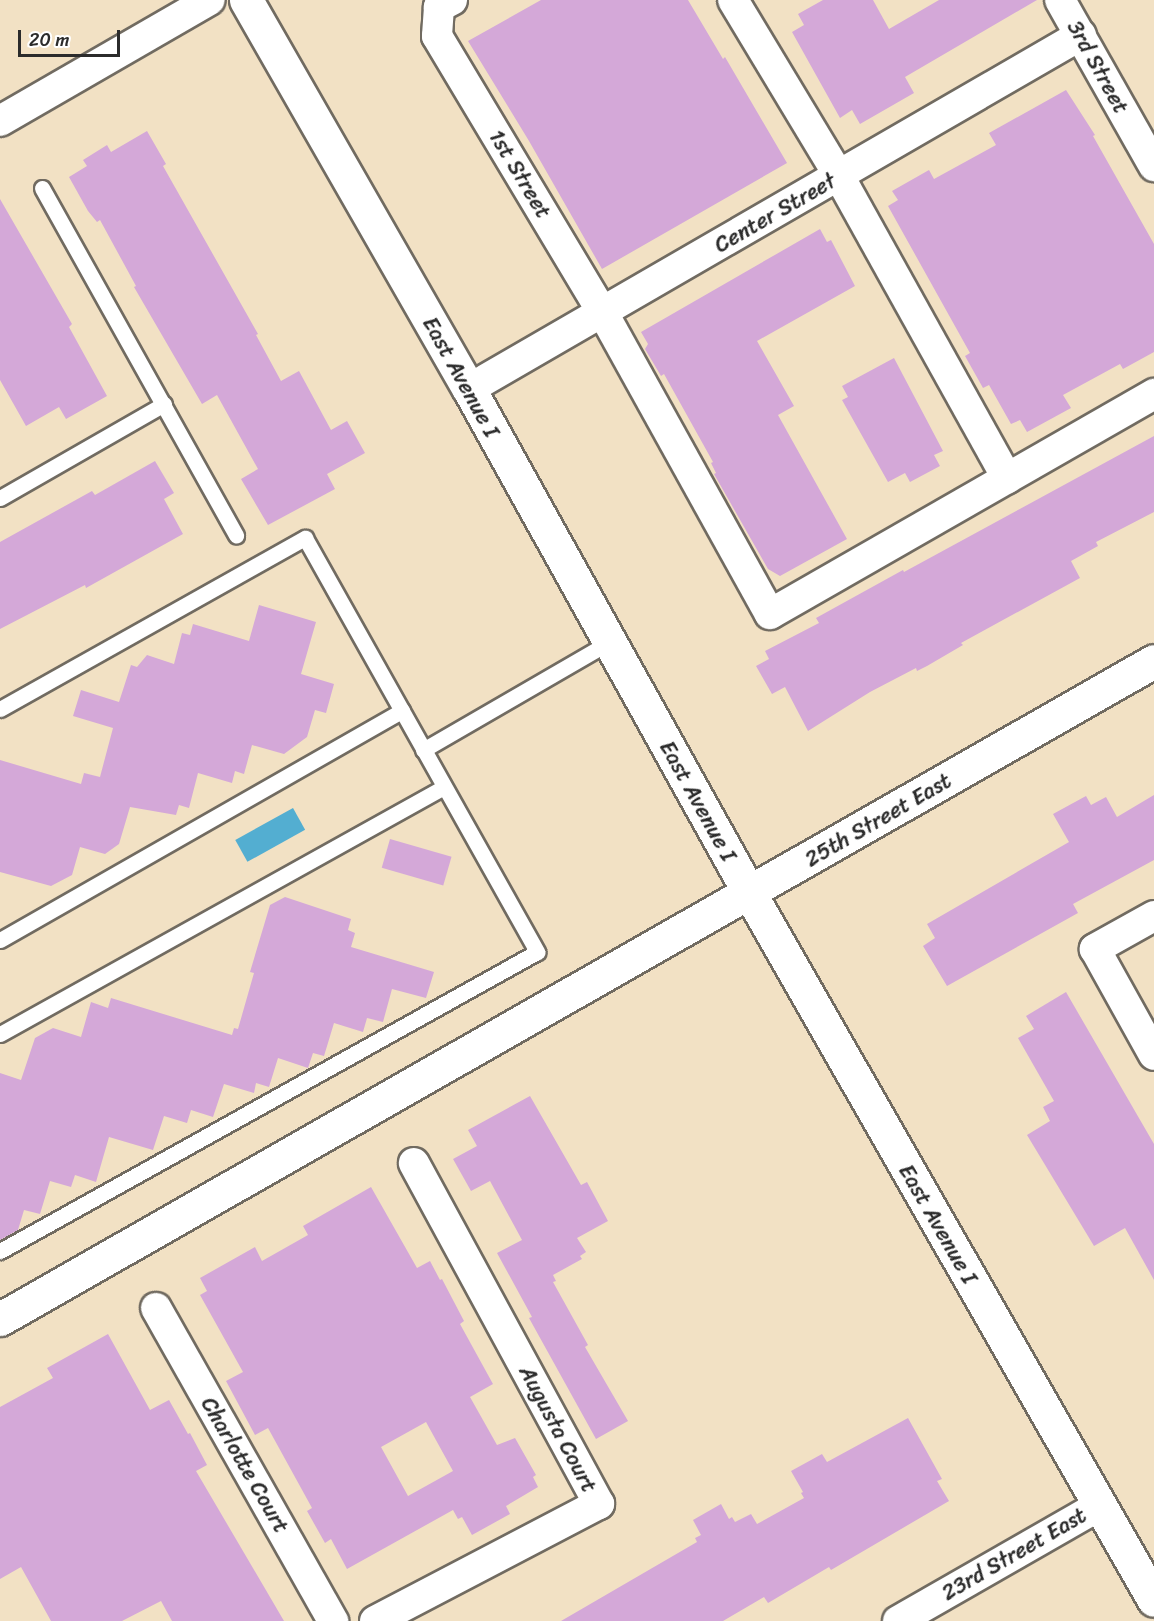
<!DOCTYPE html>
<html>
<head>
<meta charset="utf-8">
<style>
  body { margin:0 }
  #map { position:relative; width:1154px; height:1621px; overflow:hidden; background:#f2e1c4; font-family:Sriracha,sans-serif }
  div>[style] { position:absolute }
  .water>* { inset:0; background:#53aed1; transform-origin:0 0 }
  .building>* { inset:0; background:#d4a8d8; transform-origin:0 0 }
  .roads { filter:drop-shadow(2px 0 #716b61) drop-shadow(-2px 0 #716b61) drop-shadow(0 2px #716b61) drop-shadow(0 -2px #716b61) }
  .service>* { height:15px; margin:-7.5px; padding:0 7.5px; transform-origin:7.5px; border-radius:7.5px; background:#fff }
  .minor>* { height:30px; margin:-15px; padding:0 15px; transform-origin:15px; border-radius:15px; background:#fff }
  .tertiary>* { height:33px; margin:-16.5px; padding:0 16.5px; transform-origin:16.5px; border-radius:16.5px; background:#fff }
  .secondary>* { height:33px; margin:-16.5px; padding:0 16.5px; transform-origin:16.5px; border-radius:16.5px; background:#fff }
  span { translate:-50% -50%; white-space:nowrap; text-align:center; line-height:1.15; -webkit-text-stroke:4.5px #fff; paint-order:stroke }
  .street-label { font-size:22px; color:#2b2b2b }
  .scale { position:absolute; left:18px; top:30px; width:102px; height:27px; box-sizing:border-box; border:3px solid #2b2b2b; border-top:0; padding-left:8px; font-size:18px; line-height:21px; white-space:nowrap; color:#2b2b2b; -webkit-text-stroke:4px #fff; paint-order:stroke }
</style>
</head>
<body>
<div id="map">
  <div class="water">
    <div style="left:293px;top:808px;width:25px;height:66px;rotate:61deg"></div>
  </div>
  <div class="building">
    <div style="clip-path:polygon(541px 0,688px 0,723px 59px,725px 57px,787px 163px,602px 269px,529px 141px,468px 41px)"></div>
    <div style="clip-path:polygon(823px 0,873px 0,889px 29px,939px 0,1037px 0,905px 77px,914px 93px,860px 124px,852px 110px,840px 118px,792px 32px,804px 25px,798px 14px)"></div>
    <div style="clip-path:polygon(1066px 90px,1095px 135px,1093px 136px,1154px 244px,1154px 352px,1123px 369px,1120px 364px,1063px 395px,1071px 408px,1027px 432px,1020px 420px,1011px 424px,989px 385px,983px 388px,965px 356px,970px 353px,888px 206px,898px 200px,892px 191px,929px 170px,934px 179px,996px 145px,989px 133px)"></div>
    <div style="clip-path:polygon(147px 131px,166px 164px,163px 166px,258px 334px,256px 335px,281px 381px,299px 371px,331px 430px,347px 421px,365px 453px,327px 474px,335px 489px,268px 525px,241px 479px,258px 469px,217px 395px,202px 404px,134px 287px,136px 286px,100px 220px,97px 222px,88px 211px,69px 177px,87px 166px,83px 160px,107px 145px,111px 152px)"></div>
    <div style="clip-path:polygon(0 199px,72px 324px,69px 327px,107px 396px,66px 419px,59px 407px,26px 426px,0 380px)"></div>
    <div style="clip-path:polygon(820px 229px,827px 242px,831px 240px,855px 286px,757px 341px,794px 406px,778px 415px,847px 539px,780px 576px,768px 569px,714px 474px,716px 473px,711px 463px,713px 462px,664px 374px,661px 376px,645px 349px,648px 344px,641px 332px)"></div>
    <div style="clip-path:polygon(894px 358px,943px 451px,934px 455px,940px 466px,910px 482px,905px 473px,888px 482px,842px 400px,848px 397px,842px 386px)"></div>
    <div style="clip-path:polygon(1154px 436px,1154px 512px,1096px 542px,1098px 546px,1071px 561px,1080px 578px,961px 643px,963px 645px,927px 666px,917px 671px,916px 668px,870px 692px,808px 731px,785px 687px,772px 694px,756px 666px,769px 659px,765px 651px,819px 623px,816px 618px,903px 570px,904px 572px)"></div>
    <div style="clip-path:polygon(155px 461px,174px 493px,164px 499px,183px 534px,86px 588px,85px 585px,0 629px,0 542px,92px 491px,95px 495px)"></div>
    <div style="clip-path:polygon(259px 605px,316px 622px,301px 674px,334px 684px,326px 713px,315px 710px,307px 737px,284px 754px,252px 745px,244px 774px,235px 771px,232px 783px,198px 773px,189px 808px,179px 805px,176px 815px,130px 807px,119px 844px,105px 854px,80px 847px,72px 875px,51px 886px,0 872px,0 760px,81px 784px,84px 773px,100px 777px,113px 728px,73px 716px,81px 690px,119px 702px,131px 665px,137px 667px,147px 655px,174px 664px,182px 633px,190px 635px,193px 624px,249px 641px)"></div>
    <div style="clip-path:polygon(1154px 795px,1154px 860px,1073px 904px,1078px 913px,947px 986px,923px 946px,935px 938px,927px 924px,1069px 842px,1053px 814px,1086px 796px,1091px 805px,1106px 797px,1117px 817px)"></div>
    <div style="left:390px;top:839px;width:64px;height:30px;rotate:16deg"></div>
    <div style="clip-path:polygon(285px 897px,351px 919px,348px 930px,355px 933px,351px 947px,434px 972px,426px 998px,392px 989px,383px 1022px,367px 1018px,363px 1032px,334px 1023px,324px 1056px,313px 1053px,308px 1068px,278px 1058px,269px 1087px,256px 1083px,254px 1093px,224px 1084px,213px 1117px,191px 1110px,187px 1123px,164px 1116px,153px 1150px,109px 1137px,96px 1182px,75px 1175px,71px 1187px,50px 1181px,40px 1214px,24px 1210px,18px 1230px,0 1240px,0 1073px,21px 1080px,35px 1038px,53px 1028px,81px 1037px,91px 1002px,108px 1008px,111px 998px,232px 1035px,234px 1028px,238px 1029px,254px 973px,250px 972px,270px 905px)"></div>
    <div style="clip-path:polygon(1066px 992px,1154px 1144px,1154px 1280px,1125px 1228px,1094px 1246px,1027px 1135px,1050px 1121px,1043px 1107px,1054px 1101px,1018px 1038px,1034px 1029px,1026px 1016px)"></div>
    <div style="clip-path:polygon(530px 1096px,581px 1185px,587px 1182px,608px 1221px,577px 1238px,586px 1252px,580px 1256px,582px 1259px,553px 1275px,556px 1281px,553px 1282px,588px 1345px,585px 1347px,628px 1421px,596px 1439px,529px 1318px,532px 1317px,497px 1253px,522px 1240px,490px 1181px,471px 1191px,453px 1159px,477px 1146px,468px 1130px)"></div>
    <div style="clip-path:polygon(evenodd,371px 1187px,417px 1268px,430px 1261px,440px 1280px,442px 1279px,464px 1321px,460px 1324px,493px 1384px,470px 1397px,497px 1445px,515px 1438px,536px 1475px,533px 1477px,538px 1487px,506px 1506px,510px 1514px,472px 1535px,462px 1517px,458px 1519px,453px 1510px,347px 1569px,331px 1539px,325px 1543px,307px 1511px,312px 1508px,268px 1428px,255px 1435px,226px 1381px,243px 1372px,200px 1295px,207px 1291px,200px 1278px,255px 1247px,262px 1261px,308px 1235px,303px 1226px,371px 1187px,426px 1422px,453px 1471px,408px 1496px,381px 1447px,426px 1422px)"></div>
    <div style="clip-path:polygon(108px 1334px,150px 1410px,169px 1400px,188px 1434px,190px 1433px,207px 1465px,196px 1471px,284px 1621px,172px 1621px,161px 1601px,122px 1621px,51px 1621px,21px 1567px,0 1579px,0 1407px,53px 1378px,47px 1368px)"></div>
    <div style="clip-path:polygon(908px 1418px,942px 1479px,937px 1481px,949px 1501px,831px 1570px,829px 1567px,768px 1603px,764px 1597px,723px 1621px,561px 1621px,697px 1542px,695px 1538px,701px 1535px,693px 1520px,721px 1504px,729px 1519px,732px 1517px,735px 1522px,751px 1514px,757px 1524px,804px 1498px,801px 1493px,803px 1492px,791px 1471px,822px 1454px,827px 1462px)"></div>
  </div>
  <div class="roads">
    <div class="service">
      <div style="left:42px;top:188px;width:398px;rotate:60.8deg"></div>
      <div style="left:0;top:498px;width:189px;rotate:-29.8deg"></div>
      <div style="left:0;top:709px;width:350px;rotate:-29.3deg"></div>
      <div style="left:305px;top:538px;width:475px;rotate:60.7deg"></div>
      <div style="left:537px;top:952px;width:615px;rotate:150.89deg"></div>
      <div style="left:423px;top:750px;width:215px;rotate:-30.1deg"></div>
      <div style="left:0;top:940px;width:463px;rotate:-29.7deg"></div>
      <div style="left:0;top:1034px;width:508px;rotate:-29.09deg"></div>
    </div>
    <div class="minor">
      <div style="left:452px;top:0;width:15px;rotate:152deg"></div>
      <div style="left:439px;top:7px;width:29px;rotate:94deg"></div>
      <div style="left:437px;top:36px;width:323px;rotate:59.1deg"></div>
      <div style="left:603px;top:313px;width:344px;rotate:61deg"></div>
      <div style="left:770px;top:614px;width:443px;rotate:-29.8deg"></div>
      <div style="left:733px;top:0;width:205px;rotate:58.9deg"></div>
      <div style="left:839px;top:176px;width:346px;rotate:60.9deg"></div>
      <div style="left:1060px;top:0;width:191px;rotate:60.5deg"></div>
      <div style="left:0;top:121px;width:242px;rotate:-30deg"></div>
      <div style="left:469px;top:389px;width:707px;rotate:-30.05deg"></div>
      <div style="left:1154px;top:916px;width:68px;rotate:150.8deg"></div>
      <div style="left:1095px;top:949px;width:121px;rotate:60.9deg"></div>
      <div style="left:156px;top:1308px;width:360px;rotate:60.5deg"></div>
      <div style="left:375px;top:1621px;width:253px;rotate:-27.6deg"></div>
      <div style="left:599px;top:1504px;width:388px;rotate:-118.5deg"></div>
      <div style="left:898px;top:1621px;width:232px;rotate:-29.8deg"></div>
    </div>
    <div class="tertiary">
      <div style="left:0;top:1319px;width:1328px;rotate:-29.69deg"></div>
    </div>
    <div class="secondary">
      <div style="left:246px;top:0;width:448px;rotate:60.2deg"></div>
      <div style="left:469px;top:389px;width:578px;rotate:60.91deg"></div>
      <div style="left:750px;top:894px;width:813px;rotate:60.22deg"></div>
    </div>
  </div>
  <div class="street-label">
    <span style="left:1098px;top:67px;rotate:61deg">3rd Street</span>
    <span style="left:520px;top:174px;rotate:59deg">1st Street</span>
    <span style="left:775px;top:213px;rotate:-30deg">Center Street</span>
    <span style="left:461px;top:377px;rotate:61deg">East Avenue I</span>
    <span style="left:698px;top:801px;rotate:61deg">East Avenue I</span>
    <span style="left:878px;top:820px;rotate:-30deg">25th Street East</span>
    <span style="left:938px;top:1224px;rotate:60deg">East Avenue I</span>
    <span style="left:558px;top:1429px;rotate:62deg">Augusta Court</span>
    <span style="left:245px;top:1465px;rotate:60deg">Charlotte Court</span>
    <span style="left:1014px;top:1554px;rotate:-30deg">23rd Street East</span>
  </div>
  <div class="scale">20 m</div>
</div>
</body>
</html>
